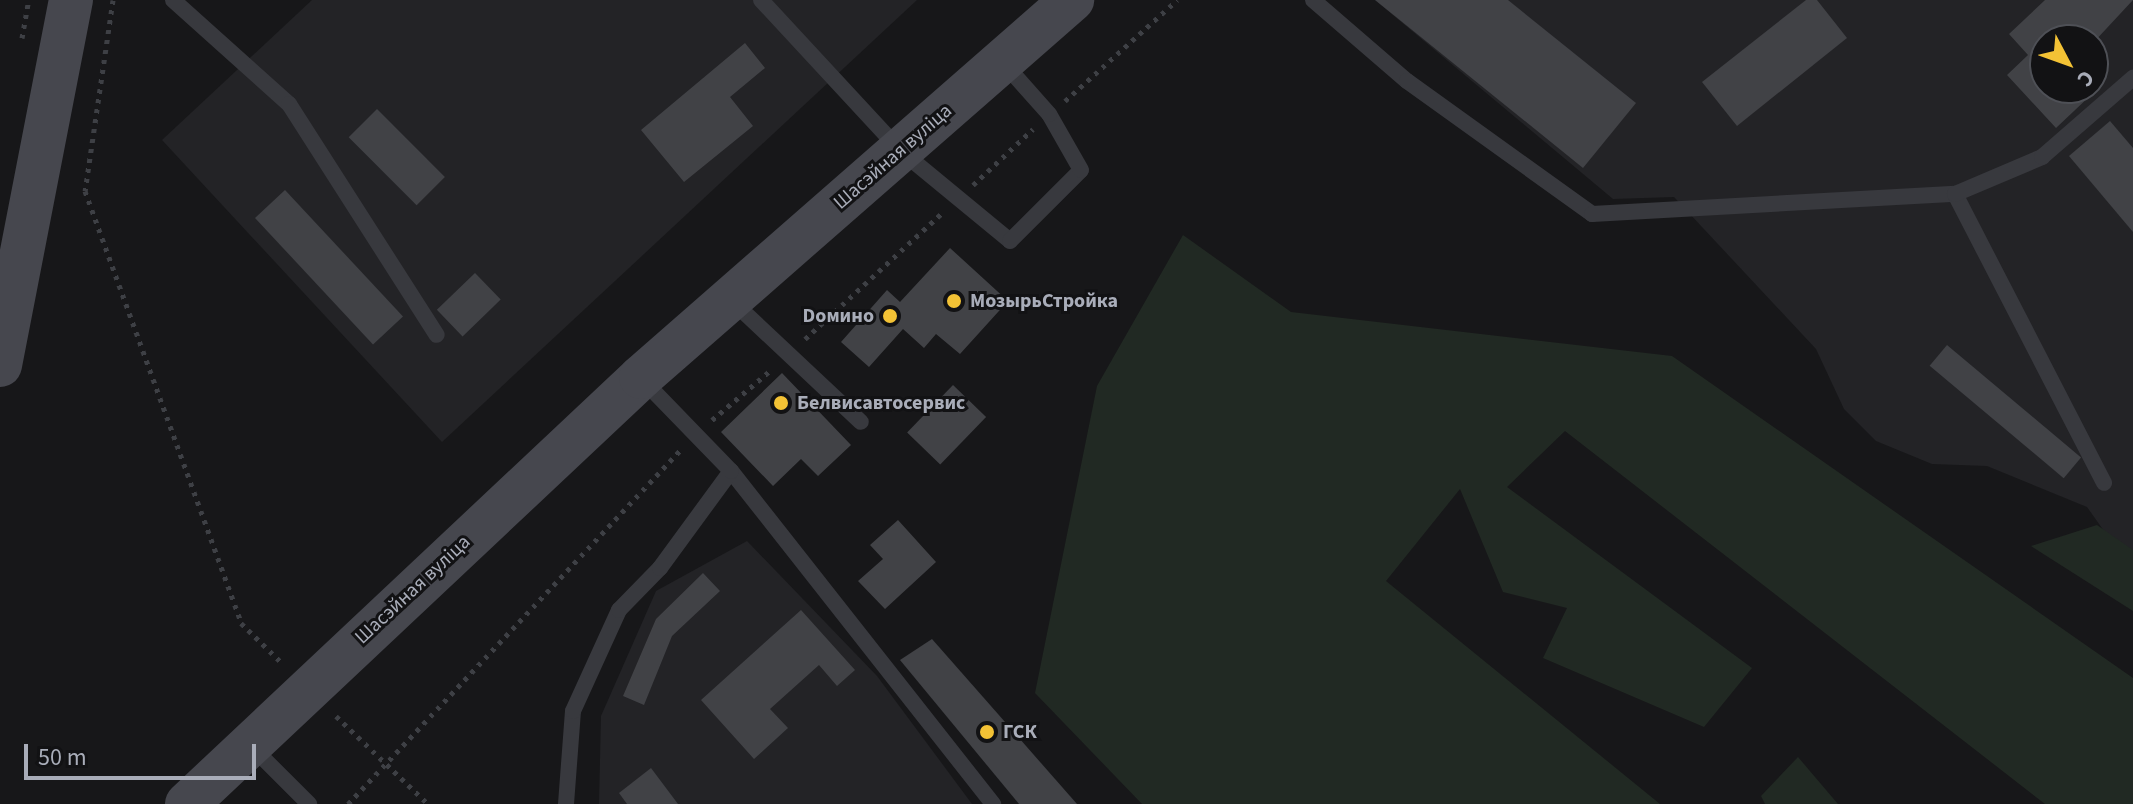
<!DOCTYPE html>
<html>
<head>
<meta charset="utf-8">
<style>
  body { margin:0 }
  #map { position:relative; width:2133px; height:804px; overflow:hidden; background:#171719; font-family:"Source Sans 3",sans-serif }
  div>[style] { position:absolute }
  .built>* { inset:0; background:#232326 }
  .green>* { inset:0; background:#212923 }
  .building>* { inset:0; background:#414246; transform-origin:0 0 }
  .path>* { height:5px; margin-top:-2.5px; transform-origin:0; background:repeating-linear-gradient(90deg,#3e4045 0 4px,transparent 0 10px) }
  .lane>* { height:16px; margin:-8px; padding:0 8px; transform-origin:8px; border-radius:8px; background:#38393e }
  .secondary>* { height:44px; margin:-22px; padding:0 22px; transform-origin:22px; border-radius:22px; background:#46474e }
  .dots>* { width:22px; height:22px; translate:-50% -50%; box-sizing:border-box; border:4px solid #121214; border-radius:50% }
  span { translate:-50% -50%; white-space:nowrap; text-align:center; line-height:1.15; -webkit-text-stroke:6px #121214; paint-order:stroke }
  .street-label { font-size:20px; color:#a9adb9 }
  .poi-label { font-size:20px; color:#a9adb9; font-weight:700 }
  .left { translate:0 -50%; text-align:left }
  .right { translate:-100% -50%; text-align:right }
  .north { position:absolute; left:2029px; top:24px; width:80px; height:80px; box-sizing:border-box; background:#121214; border:2px solid #4e5056; border-radius:50%; rotate:131deg; font-size:22px; font-weight:700; line-height:32px; text-align:center; color:#a9adb9 }
  .north::after { content:''; display:block; margin:auto; width:28px; height:36px; background:#f3c235; clip-path:polygon(50% 0,100% 100%,50% 72%,0 100%) }
  .scale { position:absolute; left:24px; top:744px; width:232px; height:36px; box-sizing:border-box; border:4px solid #a9adb9; border-top:0; padding-left:10px; font-size:24px; line-height:28px; white-space:nowrap; color:#a9adb9; -webkit-text-stroke:6px #121214; paint-order:stroke }
</style>
</head>
<body>
<div id="map">
  <div class="built">
    <div style="clip-path:polygon(312px 0,917px 0,442px 442px,162px 140px)"></div>
    <div style="clip-path:polygon(evenodd,1375px 0,2133px 0,2133px 572px,2087px 507px,1987px 466px,1932px 464px,1876px 441px,1844px 409px,1816px 349px,1674px 197px,1613px 199px,1375px 0,2045px 40px,2093px 40px,2093px 88px,2045px 88px,2045px 40px)"></div>
    <div style="clip-path:polygon(747px 541px,877px 676px,972px 804px,599px 804px,601px 716px,656px 591px)"></div>
  </div>
  <div class="green">
    <div style="clip-path:polygon(1183px 235px,1291px 312px,1672px 356px,2133px 678px,2133px 804px,2045px 804px,1565px 431px,1507px 487px,1752px 668px,1704px 727px,1543px 658px,1567px 608px,1503px 592px,1460px 489px,1386px 581px,1660px 804px,1142px 804px,1035px 693px,1097px 386px)"></div>
    <div style="clip-path:polygon(2097px 525px,2133px 550px,2133px 611px,2031px 546px)"></div>
    <div style="clip-path:polygon(1798px 757px,1838px 804px,1765px 804px,1761px 796px)"></div>
  </div>
  <div class="building">
    <div style="clip-path:polygon(1375px 0,1508px 0,1636px 103px,1583px 168px)"></div>
    <div style="clip-path:polygon(1806px 0,1817px 0,1847px 38px,1737px 126px,1702px 82px)"></div>
    <div style="clip-path:polygon(2045px 0,2133px 0,2093px 43px,2045px 40px,2045px 88px,2092px 94px,2056px 128px,2007px 75px,2028px 55px,2009px 34px)"></div>
    <div style="clip-path:polygon(745px 43px,765px 68px,730px 97px,753px 126px,684px 182px,641px 130px)"></div>
    <div style="left:377px;top:109px;width:96px;height:40px;rotate:45deg"></div>
    <div style="clip-path:polygon(2110px 121px,2133px 148px,2133px 232px,2069px 156px)"></div>
    <div style="left:285px;top:190px;width:173px;height:41px;rotate:47deg"></div>
    <div style="clip-path:polygon(950px 248px,1008px 301px,960px 354px,936px 334px,924px 348px,903px 329px,869px 367px,841px 342px,887px 290px,900px 302px)"></div>
    <div style="left:475px;top:273px;width:37px;height:53px;rotate:46deg"></div>
    <div style="left:1947px;top:345px;width:175px;height:27px;rotate:40deg"></div>
    <div style="clip-path:polygon(782px 373px,851px 445px,818px 476px,801px 459px,773px 486px,721px 432px)"></div>
    <div style="left:953px;top:385px;width:46px;height:66px;rotate:44deg"></div>
    <div style="clip-path:polygon(898px 520px,936px 562px,885px 609px,858px 581px,883px 559px,870px 545px)"></div>
    <div style="clip-path:polygon(703px 573px,720px 591px,672px 636px,644px 705px,623px 696px,656px 619px)"></div>
    <div style="clip-path:polygon(801px 610px,855px 670px,837px 686px,819px 665px,770px 709px,788px 728px,754px 759px,701px 700px)"></div>
    <div style="clip-path:polygon(932px 639px,1077px 804px,1019px 804px,900px 660px)"></div>
    <div style="clip-path:polygon(651px 768px,678px 804px,627px 804px,619px 793px)"></div>
  </div>
  <div class="path">
    <div style="left:113px;top:0;width:193px;rotate:98.3deg"></div>
    <div style="left:85px;top:191px;width:459px;rotate:70.1deg"></div>
    <div style="left:241px;top:623px;width:59px;rotate:44.3deg"></div>
    <div style="left:22px;top:38px;width:39px;rotate:-80deg"></div>
    <div style="left:1065px;top:101px;width:151px;rotate:-42deg"></div>
    <div style="left:973px;top:185px;width:82px;rotate:-43deg"></div>
    <div style="left:805px;top:339px;width:186px;rotate:-42.6deg"></div>
    <div style="left:712px;top:420px;width:77px;rotate:-40.3deg"></div>
    <div style="left:336px;top:716px;width:127px;rotate:43.7deg"></div>
    <div style="left:348px;top:804px;width:487px;rotate:-46.8deg"></div>
  </div>
  <div class="lane">
    <div style="left:173px;top:0;width:156px;rotate:41.9deg"></div>
    <div style="left:289px;top:104px;width:274px;rotate:57.4deg"></div>
    <div style="left:761px;top:0;width:206px;rotate:47.2deg"></div>
    <div style="left:901px;top:151px;width:141px;rotate:39.5deg"></div>
    <div style="left:1010px;top:241px;width:100px;rotate:-45deg"></div>
    <div style="left:1081px;top:170px;width:64px;rotate:-119.7deg"></div>
    <div style="left:1049px;top:114px;width:71px;rotate:-131.6deg"></div>
    <div style="left:1313px;top:0;width:124px;rotate:40.8deg"></div>
    <div style="left:1407px;top:81px;width:228px;rotate:35.7deg"></div>
    <div style="left:1592px;top:214px;width:364px;rotate:-3.2deg"></div>
    <div style="left:1955px;top:194px;width:325px;rotate:62.7deg"></div>
    <div style="left:1955px;top:194px;width:95px;rotate:-23deg"></div>
    <div style="left:2042px;top:157px;width:121px;rotate:-41deg"></div>
    <div style="left:731px;top:300px;width:178px;rotate:43.2deg"></div>
    <div style="left:731px;top:471px;width:424px;rotate:51.8deg"></div>
    <div style="left:252px;top:747px;width:81px;rotate:45deg"></div>
    <div style="left:566px;top:804px;width:93px;rotate:-85.7deg"></div>
    <div style="left:573px;top:711px;width:111px;rotate:-65.5deg"></div>
    <div style="left:619px;top:610px;width:59px;rotate:-45.7deg"></div>
    <div style="left:660px;top:568px;width:120px;rotate:-53.8deg"></div>
    <div style="left:731px;top:471px;width:128px;rotate:-134.1deg"></div>
  </div>
  <div class="secondary">
    <div style="left:0;top:365px;width:372px;rotate:-79deg"></div>
    <div style="left:187px;top:804px;width:623px;rotate:-43.24deg"></div>
    <div style="left:641px;top:377px;width:573px;rotate:-41.18deg"></div>
  </div>
  <div class="dots">
    <div style="left:954px;top:301px;background:#f3c235"></div>
    <div style="left:890px;top:316px;background:#f3c235"></div>
    <div style="left:781px;top:403px;background:#f3c235"></div>
    <div style="left:987px;top:732px;background:#f3c235"></div>
  </div>
  <div class="street-label">
    <span style="left:893px;top:157px;rotate:-41deg">Шасэйная вуліца</span>
    <span style="left:413px;top:590px;rotate:-43deg">Шасэйная вуліца</span>
  </div>
  <div class="poi-label">
    <span class="left" style="left:970px;top:301px">МозырьСтройка</span>
    <span class="right" style="left:874px;top:316px">Dомино</span>
    <span class="left" style="left:797px;top:403px">Белвисавтосервис</span>
    <span class="left" style="left:1003px;top:732px">ГСК</span>
  </div>
  <div class="north">С</div>
  <div class="scale">50 m</div>
</div>
</body>
</html>
